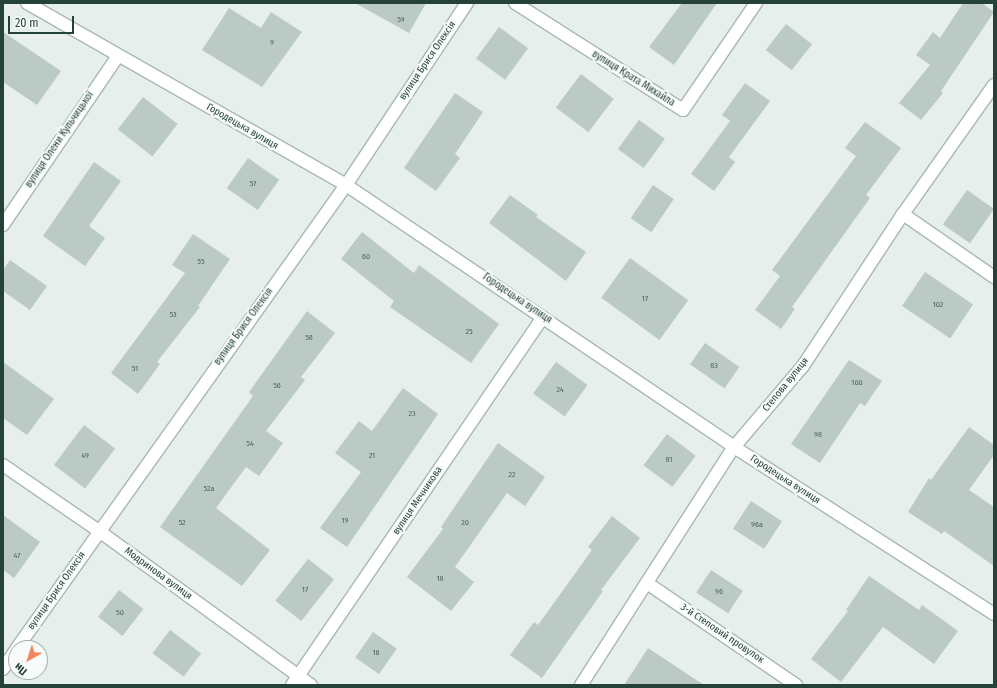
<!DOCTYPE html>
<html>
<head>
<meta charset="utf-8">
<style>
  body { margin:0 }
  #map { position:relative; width:997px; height:688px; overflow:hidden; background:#e6efeb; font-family:"Fira Sans Condensed",sans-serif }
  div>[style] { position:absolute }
  .building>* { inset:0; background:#bbcac4; transform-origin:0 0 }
  .roads { filter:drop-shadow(1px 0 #a8b8b2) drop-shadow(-1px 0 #a8b8b2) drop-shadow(0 1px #a8b8b2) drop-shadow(0 -1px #a8b8b2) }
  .minor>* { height:12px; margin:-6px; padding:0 6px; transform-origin:6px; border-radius:6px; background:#fff }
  span { translate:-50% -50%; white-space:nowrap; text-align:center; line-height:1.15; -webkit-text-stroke:4px #f7fbf9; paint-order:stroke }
  .number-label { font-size:8px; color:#4a645c }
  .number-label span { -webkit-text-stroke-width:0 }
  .street-label { font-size:10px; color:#24423a }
  .frame { position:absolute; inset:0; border:4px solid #24423a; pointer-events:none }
  .north { position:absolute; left:8px; top:640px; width:40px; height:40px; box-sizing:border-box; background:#f7fbf9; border:1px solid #a3b1ad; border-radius:50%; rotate:219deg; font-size:11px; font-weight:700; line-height:16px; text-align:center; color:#24423a }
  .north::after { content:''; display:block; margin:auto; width:14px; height:18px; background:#f4845f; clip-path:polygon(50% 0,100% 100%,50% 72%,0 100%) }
  .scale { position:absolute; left:8px; top:16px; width:66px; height:18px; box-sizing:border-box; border:2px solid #24423a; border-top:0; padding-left:5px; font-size:12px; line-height:14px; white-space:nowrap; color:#24423a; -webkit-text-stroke:3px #f7fbf9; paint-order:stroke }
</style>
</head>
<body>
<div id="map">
  <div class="building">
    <div style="clip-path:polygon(355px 3px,426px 3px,409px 33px)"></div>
    <div style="clip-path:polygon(682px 3px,717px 3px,674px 65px,649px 47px)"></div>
    <div style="clip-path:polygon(963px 3px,982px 3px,994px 12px,941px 91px,943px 93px,921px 120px,899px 103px,930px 65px,916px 55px,933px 32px,940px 38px)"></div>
    <div style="clip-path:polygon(229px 8px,261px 28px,271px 12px,302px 32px,262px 87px,202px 50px)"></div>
    <div style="left:786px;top:24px;width:33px;height:33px;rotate:38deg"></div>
    <div style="left:499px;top:27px;width:36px;height:39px;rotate:36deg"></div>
    <div style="clip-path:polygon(3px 32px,61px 71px,37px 105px,3px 82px)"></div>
    <div style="left:581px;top:74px;width:41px;height:42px;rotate:37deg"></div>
    <div style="clip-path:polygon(745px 83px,770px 101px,729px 157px,735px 162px,714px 191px,691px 174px,730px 121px,722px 115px)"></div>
    <div style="clip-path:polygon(455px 93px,483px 112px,455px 154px,460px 158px,436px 191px,404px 168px)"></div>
    <div style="left:143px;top:97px;width:44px;height:41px;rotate:38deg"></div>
    <div style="left:639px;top:120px;width:32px;height:36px;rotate:36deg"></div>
    <div style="clip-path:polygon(865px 122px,901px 148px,866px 195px,870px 198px,792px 307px,795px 309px,781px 329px,755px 310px,780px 276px,772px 270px,856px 156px,845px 148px)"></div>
    <div style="left:248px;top:158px;width:38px;height:37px;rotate:35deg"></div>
    <div style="clip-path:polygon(94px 162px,121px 181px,89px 226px,105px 238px,85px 266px,43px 236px)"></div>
    <div style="left:653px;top:185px;width:25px;height:40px;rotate:34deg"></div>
    <div style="left:967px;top:190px;width:33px;height:42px;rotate:35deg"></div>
    <div style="clip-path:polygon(510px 195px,538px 215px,536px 217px,586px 252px,566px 281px,489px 223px)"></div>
    <div style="clip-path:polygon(362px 232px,414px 273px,419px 265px,499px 324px,471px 363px,390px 307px,394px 301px,341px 259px)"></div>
    <div style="clip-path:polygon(193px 234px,230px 259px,198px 306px,200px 307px,157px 362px,160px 364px,138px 394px,111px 373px,185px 273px,172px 265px)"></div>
    <div style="left:630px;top:258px;width:72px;height:49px;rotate:36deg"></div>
    <div style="clip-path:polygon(10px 260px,47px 286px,30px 310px,3px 291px,3px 270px)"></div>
    <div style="left:925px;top:272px;width:58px;height:41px;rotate:34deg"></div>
    <div style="clip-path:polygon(307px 311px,335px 333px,301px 377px,305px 380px,266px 431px,283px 443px,259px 476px,246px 467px,216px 508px,270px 550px,242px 586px,160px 527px,253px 396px,249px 392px)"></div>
    <div style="left:705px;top:343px;width:42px;height:26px;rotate:35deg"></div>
    <div style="clip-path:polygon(849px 360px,882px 381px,865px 406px,860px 403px,820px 463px,791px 444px)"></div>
    <div style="clip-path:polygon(3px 362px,54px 399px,27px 435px,3px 418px)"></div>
    <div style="left:556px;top:362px;width:39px;height:39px;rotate:36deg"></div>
    <div style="clip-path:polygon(403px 388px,438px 414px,347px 547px,320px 528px,361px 472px,335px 453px,359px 421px,372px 431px)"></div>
    <div style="left:84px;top:425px;width:39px;height:50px;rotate:37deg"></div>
    <div style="clip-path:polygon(969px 427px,994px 445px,994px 455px,969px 490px,994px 507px,994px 566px,944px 531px,942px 534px,908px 512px,929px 478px,931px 480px)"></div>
    <div style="left:667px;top:434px;width:36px;height:39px;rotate:37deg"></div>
    <div style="clip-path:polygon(498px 443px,545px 477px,525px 506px,507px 493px,455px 567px,474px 582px,451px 611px,407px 577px,443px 529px,441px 527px)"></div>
    <div style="left:751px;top:501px;width:37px;height:33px;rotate:33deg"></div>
    <div style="clip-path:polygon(3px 515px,40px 542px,14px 578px,3px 570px)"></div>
    <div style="clip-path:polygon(612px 516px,640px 538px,601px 590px,603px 591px,542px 678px,510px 655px,534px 622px,538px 625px,592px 550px,588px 547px)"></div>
    <div style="left:308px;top:559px;width:33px;height:53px;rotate:38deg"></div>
    <div style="left:711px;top:570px;width:38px;height:27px;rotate:33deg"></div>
    <div style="clip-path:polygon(869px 576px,919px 610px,922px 605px,958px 631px,934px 664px,883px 627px,841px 682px,811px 659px,848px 611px,846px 610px)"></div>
    <div style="left:119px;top:590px;width:31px;height:34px;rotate:38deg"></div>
    <div style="left:170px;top:630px;width:39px;height:29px;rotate:37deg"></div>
    <div style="left:373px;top:632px;width:29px;height:31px;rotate:35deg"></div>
    <div style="clip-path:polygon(648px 648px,704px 685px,624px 685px)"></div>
  </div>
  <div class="roads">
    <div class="minor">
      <div style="left:27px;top:3px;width:367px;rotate:29.7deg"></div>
      <div style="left:346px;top:185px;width:468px;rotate:34deg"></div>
      <div style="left:734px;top:447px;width:309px;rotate:32.7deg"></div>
      <div style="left:515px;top:3px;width:199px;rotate:32.5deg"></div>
      <div style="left:683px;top:110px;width:130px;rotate:-55.7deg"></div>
      <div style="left:903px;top:214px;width:111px;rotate:34.7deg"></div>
      <div style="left:3px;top:225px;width:204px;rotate:-55.8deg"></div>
      <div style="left:3px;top:465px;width:116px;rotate:34.5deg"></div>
      <div style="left:99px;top:531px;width:262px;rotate:36deg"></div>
      <div style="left:647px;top:583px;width:181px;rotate:34.4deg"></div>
      <div style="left:17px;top:648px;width:568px;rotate:-54.6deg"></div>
      <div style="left:346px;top:185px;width:219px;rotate:-56.4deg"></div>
      <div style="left:3px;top:669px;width:23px;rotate:-56deg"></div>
      <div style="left:292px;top:685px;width:445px;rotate:-55.7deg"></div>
      <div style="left:581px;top:685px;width:283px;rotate:-57.3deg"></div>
      <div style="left:734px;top:447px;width:106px;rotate:-49.6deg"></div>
      <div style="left:803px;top:366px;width:182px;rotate:-56.7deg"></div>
      <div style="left:903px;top:214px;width:158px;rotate:-54.8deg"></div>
    </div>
  </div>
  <div class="number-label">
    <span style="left:401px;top:20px">59</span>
    <span style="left:272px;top:43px">9</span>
    <span style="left:253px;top:184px">57</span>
    <span style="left:366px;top:257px">60</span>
    <span style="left:201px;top:262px">55</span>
    <span style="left:645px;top:299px">17</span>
    <span style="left:938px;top:305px">102</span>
    <span style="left:173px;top:315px">53</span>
    <span style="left:469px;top:332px">25</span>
    <span style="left:309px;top:338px">58</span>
    <span style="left:714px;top:366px">83</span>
    <span style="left:135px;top:369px">51</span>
    <span style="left:857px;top:383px">100</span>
    <span style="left:277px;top:386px">56</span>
    <span style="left:560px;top:390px">24</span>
    <span style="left:412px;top:414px">23</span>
    <span style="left:818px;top:435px">98</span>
    <span style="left:250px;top:444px">54</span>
    <span style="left:85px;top:456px">49</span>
    <span style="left:372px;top:456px">21</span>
    <span style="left:669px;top:460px">81</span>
    <span style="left:512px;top:475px">22</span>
    <span style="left:209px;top:489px">52а</span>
    <span style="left:345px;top:521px">19</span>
    <span style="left:182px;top:523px">52</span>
    <span style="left:465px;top:523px">20</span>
    <span style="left:757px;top:525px">96а</span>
    <span style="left:17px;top:556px">47</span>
    <span style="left:440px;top:579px">18</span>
    <span style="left:305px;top:590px">17</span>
    <span style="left:719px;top:592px">96</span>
    <span style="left:120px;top:613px">50</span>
    <span style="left:376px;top:653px">16</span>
  </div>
  <div class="street-label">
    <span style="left:428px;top:61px;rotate:-56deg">вулиця Брися Олексія</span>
    <span style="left:633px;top:79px;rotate:32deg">вулиця Крата Михайла</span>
    <span style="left:242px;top:127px;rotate:30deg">Городецька вулиця</span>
    <span style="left:60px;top:140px;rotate:-56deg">вулиця Олени Кульчицької</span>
    <span style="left:517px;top:299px;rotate:34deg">Городецька вулиця</span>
    <span style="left:244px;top:327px;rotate:-54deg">вулиця Брися Олексія</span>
    <span style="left:786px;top:385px;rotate:-51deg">Степова вулиця</span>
    <span style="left:785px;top:480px;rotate:33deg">Городецька вулиця</span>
    <span style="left:418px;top:501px;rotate:-56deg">вулиця Мечникова</span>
    <span style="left:158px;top:574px;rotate:36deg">Модринова вулиця</span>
    <span style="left:57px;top:591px;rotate:-55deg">вулиця Брися Олексія</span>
    <span style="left:722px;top:634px;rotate:34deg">3-й Степовий провулок</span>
  </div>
  <div class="frame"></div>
  <div class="north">Пн</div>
  <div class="scale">20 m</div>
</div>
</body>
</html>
